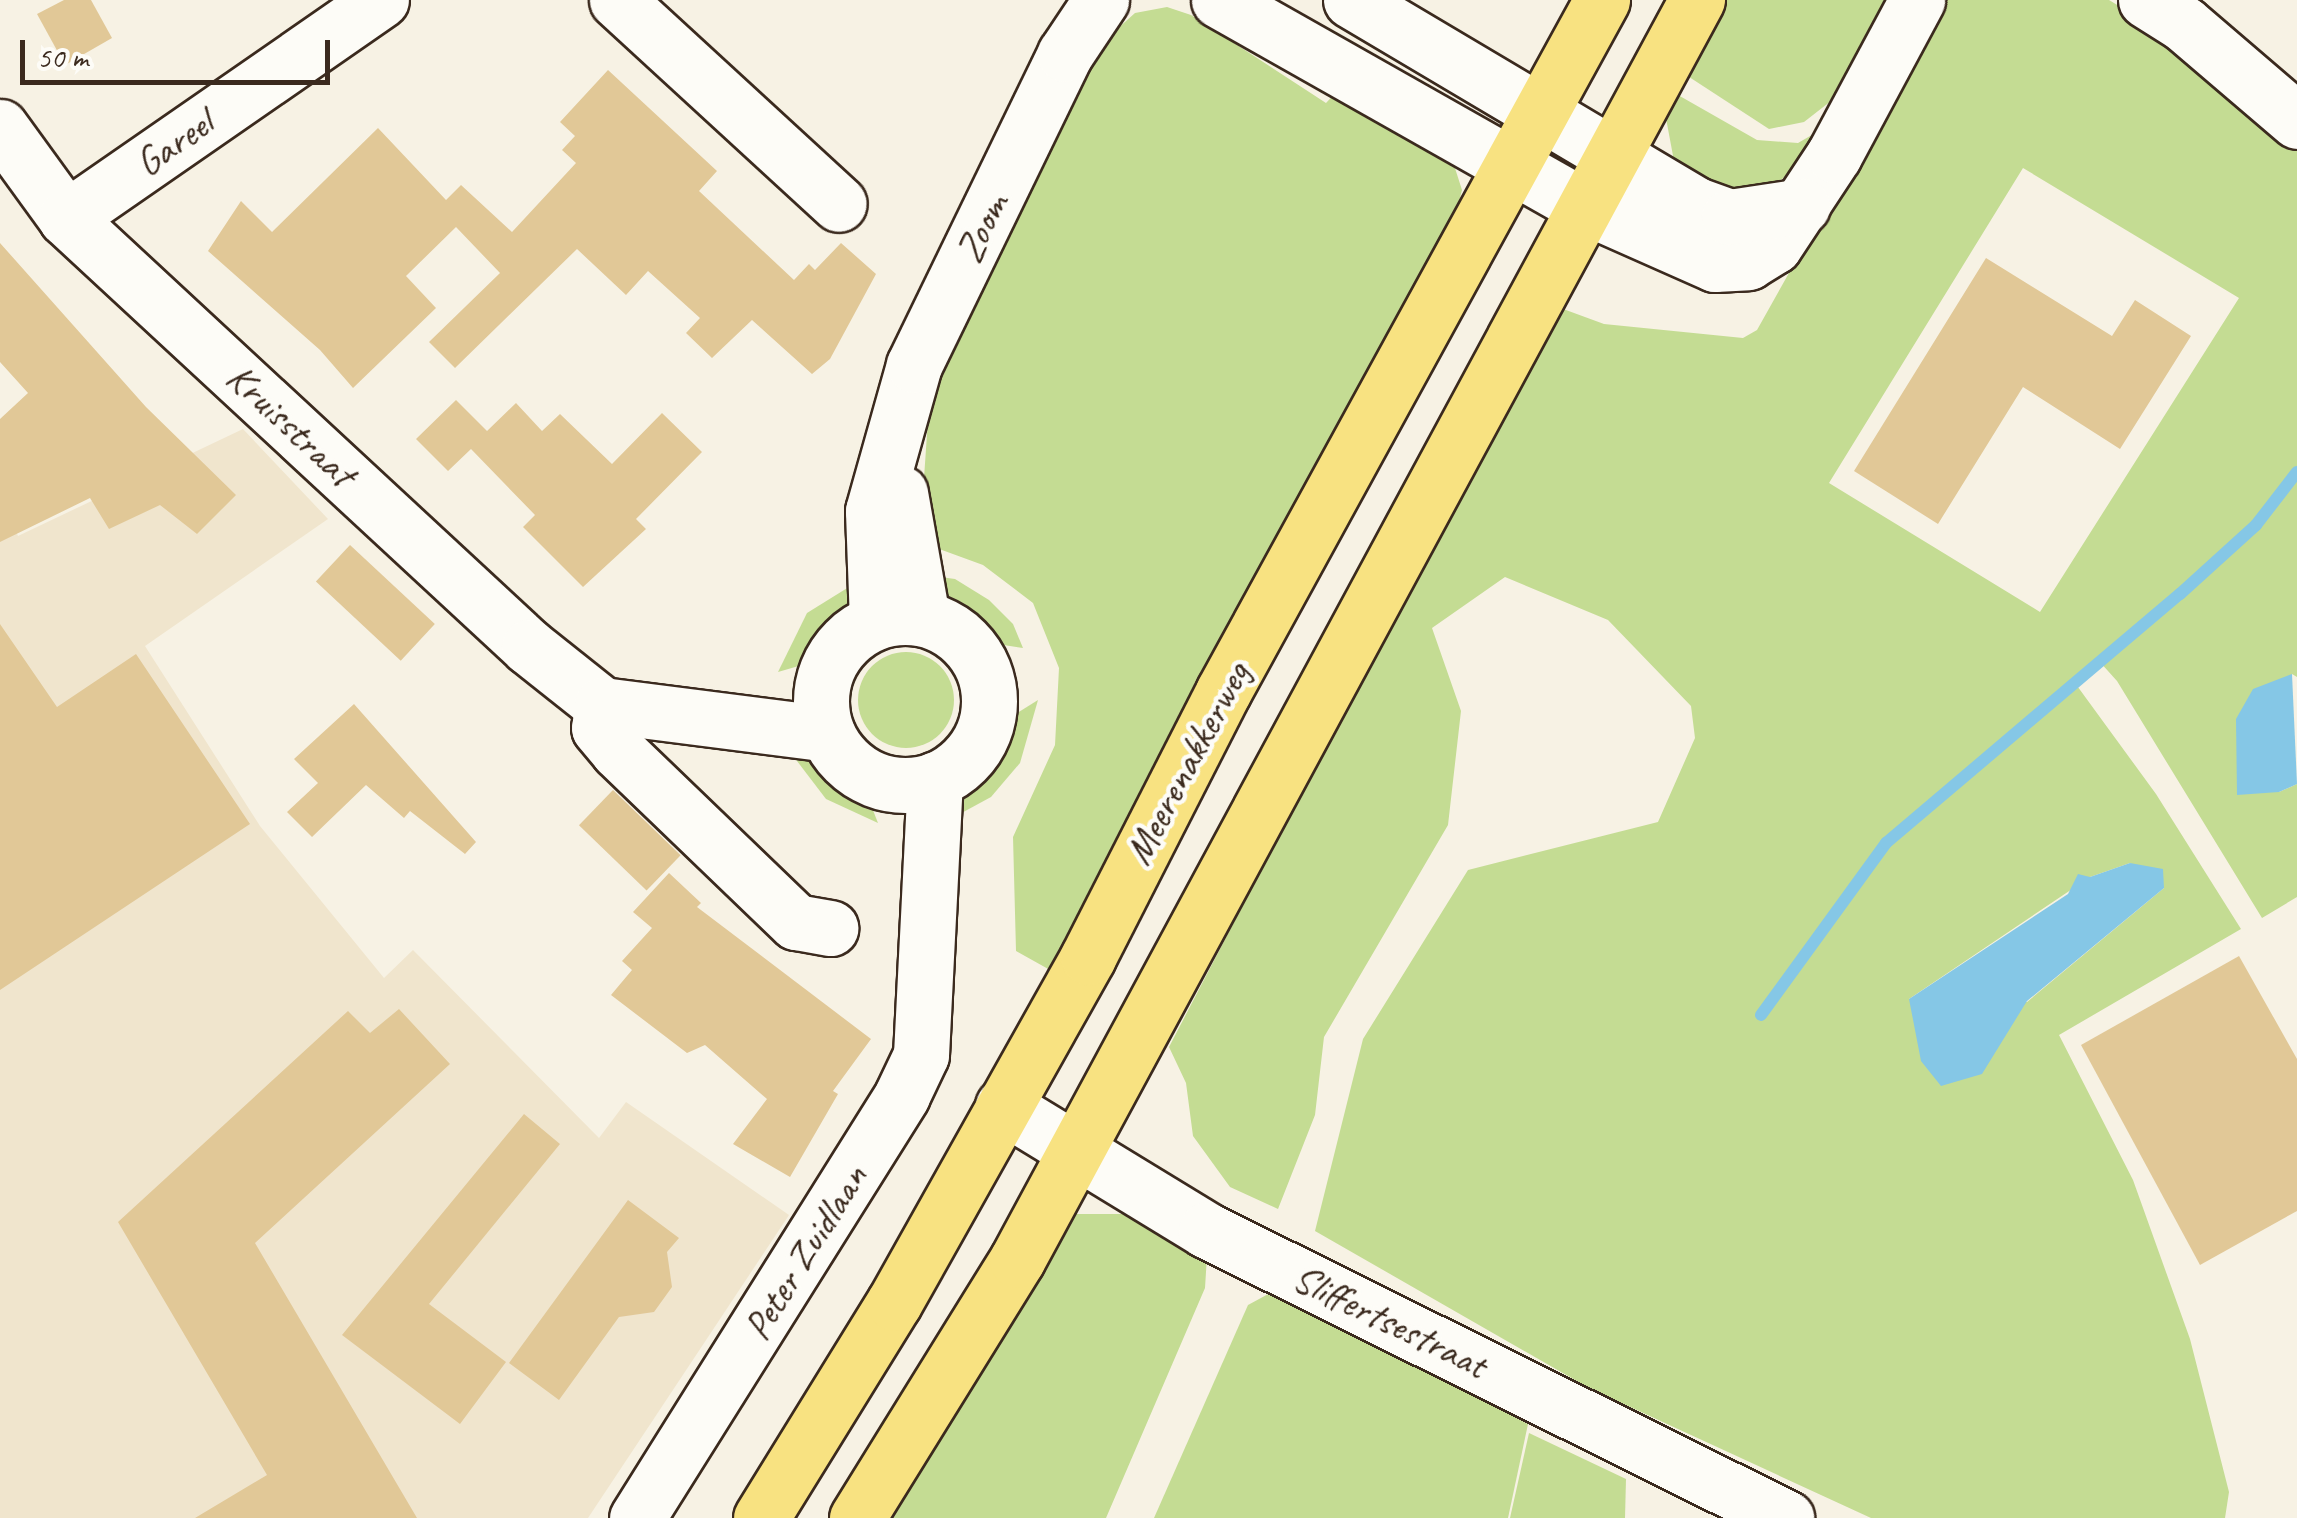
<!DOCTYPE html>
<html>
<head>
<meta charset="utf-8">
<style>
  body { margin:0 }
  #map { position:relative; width:2297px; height:1518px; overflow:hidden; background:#f7f2e4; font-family:Caveat,sans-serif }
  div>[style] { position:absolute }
  .built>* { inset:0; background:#f0e5cd }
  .green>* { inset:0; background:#c4dc93 }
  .round { border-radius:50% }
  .water>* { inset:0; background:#85c7e6 }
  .stream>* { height:12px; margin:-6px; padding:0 6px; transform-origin:6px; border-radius:6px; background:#85c7e6 }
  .building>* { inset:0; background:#e1c897; transform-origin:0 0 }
  .roads { filter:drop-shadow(2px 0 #3b2a1e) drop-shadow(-2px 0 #3b2a1e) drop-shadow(0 2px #3b2a1e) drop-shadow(0 -2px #3b2a1e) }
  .minor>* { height:55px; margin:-27.5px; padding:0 27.5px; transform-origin:27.5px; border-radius:27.5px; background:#fdfcf7 }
  .minor>.ring { margin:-27.5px; padding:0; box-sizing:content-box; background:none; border:55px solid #fdfcf7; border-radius:50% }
  .major>* { height:55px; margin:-27.5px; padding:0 27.5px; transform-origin:27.5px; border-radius:27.5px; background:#f8e281 }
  span { translate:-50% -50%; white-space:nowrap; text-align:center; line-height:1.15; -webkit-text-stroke:9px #fdfcf7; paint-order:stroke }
  .street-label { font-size:40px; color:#3b2a1e }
  .scale { position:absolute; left:20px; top:40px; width:310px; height:45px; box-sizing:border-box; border:5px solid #3b2a1e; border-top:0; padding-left:12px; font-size:30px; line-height:35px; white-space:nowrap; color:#3b2a1e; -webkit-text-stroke:8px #fdfcf7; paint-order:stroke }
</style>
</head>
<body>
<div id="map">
  <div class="built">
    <div style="clip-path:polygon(243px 429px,328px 519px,145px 646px,260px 826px,384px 978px,413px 950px,599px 1138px,626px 1102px,789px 1215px,588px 1518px,0 1518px,0 495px,18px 536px)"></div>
  </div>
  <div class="green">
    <div style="clip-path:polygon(1725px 0,1894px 0,1845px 90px,1804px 122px,1769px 129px,1683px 73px)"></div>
    <div style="clip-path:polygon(evenodd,1942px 0,2109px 0,2172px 38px,2297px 149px,2297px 677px,2292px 674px,2279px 792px,2297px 784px,2297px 897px,2262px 918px,2117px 681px,2099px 661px,2075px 683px,2156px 794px,2241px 929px,2059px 1035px,2133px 1180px,2190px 1339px,2229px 1492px,2225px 1518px,1871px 1518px,1589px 1388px,1315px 1231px,1363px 1039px,1468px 870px,1658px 822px,1695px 738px,1691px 706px,1608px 620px,1505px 577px,1432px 628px,1461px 711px,1448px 825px,1324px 1037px,1315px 1115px,1278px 1209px,1230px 1187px,1193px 1136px,1186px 1083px,1169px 1047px,1555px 306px,1604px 324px,1743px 338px,1757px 330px,1942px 0,2023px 168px,2239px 298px,2040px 612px,1829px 483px,2023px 168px,1942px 0,2130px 863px,2164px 888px,2027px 1002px,1909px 999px,2090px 877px,2130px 863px)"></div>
    <div style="clip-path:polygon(1167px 7px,1191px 15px,1326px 103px,1341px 87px,1429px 135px,1454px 165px,1462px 190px,1455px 217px,1050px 970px,1016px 951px,1013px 837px,1055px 745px,1059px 668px,1033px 603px,983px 565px,931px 546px,924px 478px,929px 405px,1095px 49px,1135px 13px)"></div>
    <div style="clip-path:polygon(1671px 91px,1757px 140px,1798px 143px,1817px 132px,1808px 155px,1782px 179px,1752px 193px,1720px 194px,1674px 161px,1665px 113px)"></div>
    <div style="clip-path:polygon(933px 576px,955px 579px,989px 600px,1013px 624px,1023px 648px,997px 644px,951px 606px)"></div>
    <div style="clip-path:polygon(865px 577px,849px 616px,802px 665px,778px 672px,807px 613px)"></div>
    <div class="round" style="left:858px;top:652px;width:96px;height:96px"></div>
    <div style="clip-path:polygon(1038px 700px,1020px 763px,991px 797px,945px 822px,961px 784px,1014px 715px)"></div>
    <div style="clip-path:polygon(784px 744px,823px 757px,869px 800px,878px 823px,826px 799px)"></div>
    <div style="clip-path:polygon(1074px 1214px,1128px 1214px,1207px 1256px,1205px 1288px,1106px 1518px,886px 1518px,936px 1444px,1053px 1232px)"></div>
    <div style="clip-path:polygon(1272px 1292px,1528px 1424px,1508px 1518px,1154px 1518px,1248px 1305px)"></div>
    <div style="clip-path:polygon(1529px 1433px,1626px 1479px,1625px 1518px,1510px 1518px)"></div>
  </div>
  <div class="water">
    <div style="clip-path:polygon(2292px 674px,2297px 784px,2279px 792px,2237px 795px,2236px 719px,2253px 689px)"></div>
    <div style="clip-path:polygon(2130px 863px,2163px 869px,2164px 888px,2027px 1001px,1982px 1074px,1941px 1086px,1921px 1061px,1909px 999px,2068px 894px,2078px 874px,2090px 877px)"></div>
  </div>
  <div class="stream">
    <div style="left:1761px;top:1015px;width:213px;rotate:-54deg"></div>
    <div style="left:1886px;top:843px;width:385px;rotate:-40.3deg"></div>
    <div style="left:2180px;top:594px;width:103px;rotate:-42.2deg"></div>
    <div style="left:2256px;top:525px;width:67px;rotate:-52.3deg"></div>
  </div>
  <div class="building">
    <div style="clip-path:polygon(64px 0,91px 0,112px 38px,65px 65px,37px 14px)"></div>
    <div style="clip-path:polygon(608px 70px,717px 171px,699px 191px,794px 280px,809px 264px,815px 270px,841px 243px,876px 274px,830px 359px,812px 374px,752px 320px,712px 358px,686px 333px,700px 318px,648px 271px,626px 295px,577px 249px,455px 368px,429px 342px,500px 273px,456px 227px,406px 276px,436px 308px,353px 388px,320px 350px,208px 251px,241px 201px,272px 232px,378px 128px,446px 200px,461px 185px,512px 232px,576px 163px,562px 150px,575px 136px,560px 122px)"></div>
    <div style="clip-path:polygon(0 243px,146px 407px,236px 495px,197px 534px,160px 505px,109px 529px,90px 498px,0 542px,0 419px,28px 393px,0 362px)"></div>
    <div style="clip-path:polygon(1986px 258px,2112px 336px,2135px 300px,2191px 336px,2120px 449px,2023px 387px,1938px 524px,1854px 471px)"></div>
    <div style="clip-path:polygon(456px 400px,487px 431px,516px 403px,542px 431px,560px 414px,612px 464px,662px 413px,702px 452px,636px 519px,646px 529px,583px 587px,523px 527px,535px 515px,471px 449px,448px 471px,416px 439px)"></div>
    <div style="left:350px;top:545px;width:116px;height:50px;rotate:43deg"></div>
    <div style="clip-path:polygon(0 624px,57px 707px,136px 654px,250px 824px,0 990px)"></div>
    <div style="clip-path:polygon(354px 704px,476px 842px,465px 854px,410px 811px,404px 818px,366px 785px,312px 837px,287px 812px,318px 783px,294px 759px)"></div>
    <div style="left:613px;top:790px;width:94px;height:49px;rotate:44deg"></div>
    <div style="clip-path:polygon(669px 873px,701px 903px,697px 907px,871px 1039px,833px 1091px,838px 1094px,790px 1177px,733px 1144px,767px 1099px,705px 1045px,687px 1053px,611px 995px,632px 970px,622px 961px,652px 928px,633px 912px)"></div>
    <div style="clip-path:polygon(2239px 956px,2297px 1059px,2297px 1211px,2200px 1265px,2081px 1045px)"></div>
    <div style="clip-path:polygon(399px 1009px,450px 1064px,255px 1243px,417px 1518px,195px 1518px,267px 1475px,118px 1222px,348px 1011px,370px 1033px)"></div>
    <div style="clip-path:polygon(524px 1114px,560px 1144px,429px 1304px,506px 1362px,460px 1424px,342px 1335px)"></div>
    <div style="clip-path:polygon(628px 1200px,679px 1238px,667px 1252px,672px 1287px,654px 1312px,619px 1317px,559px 1400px,509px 1363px)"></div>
  </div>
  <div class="roads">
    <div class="minor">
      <div style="left:617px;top:0;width:301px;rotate:42.6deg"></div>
      <div style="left:1219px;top:0;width:417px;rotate:29.5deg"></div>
      <div style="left:1582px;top:205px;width:145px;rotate:23.9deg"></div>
      <div style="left:1715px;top:264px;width:33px;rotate:-3deg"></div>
      <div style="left:1748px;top:262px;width:31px;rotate:-32deg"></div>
      <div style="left:1774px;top:246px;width:109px;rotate:-56.6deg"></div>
      <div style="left:1834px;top:155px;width:176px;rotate:-61.8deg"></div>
      <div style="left:1351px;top:0;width:399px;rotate:30.7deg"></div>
      <div style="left:1694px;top:204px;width:37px;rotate:20deg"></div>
      <div style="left:1729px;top:217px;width:74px;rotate:-8.6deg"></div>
      <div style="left:2146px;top:0;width:45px;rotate:32.3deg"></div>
      <div style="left:2184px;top:24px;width:149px;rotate:40.6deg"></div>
      <div style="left:0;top:127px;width:112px;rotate:54deg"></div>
      <div style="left:66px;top:218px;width:631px;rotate:42.82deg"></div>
      <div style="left:529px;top:647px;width:93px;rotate:38.5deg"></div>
      <div style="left:602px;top:705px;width:227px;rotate:7.3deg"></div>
      <div style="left:66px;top:218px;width:383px;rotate:-34.7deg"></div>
      <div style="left:900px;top:493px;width:127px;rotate:80deg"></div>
      <div class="ring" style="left:821px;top:617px;width:113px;height:113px"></div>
      <div style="left:877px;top:621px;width:110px;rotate:-92.1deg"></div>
      <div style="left:873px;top:511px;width:152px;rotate:-74.3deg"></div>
      <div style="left:914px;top:365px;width:346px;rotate:-64.1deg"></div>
      <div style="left:1065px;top:54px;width:65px;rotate:-56.3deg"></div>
      <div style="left:602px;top:705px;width:23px;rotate:97deg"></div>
      <div style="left:599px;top:728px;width:30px;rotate:50deg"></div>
      <div style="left:618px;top:751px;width:247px;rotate:43.9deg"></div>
      <div style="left:796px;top:922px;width:35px;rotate:10deg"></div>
      <div style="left:1003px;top:1106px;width:238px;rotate:31.4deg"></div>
      <div style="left:1206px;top:1230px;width:648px;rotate:26.41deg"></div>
      <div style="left:637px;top:1518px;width:499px;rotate:-57.9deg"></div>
      <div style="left:902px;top:1095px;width:44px;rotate:-64.6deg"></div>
      <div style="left:921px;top:1055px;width:276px;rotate:-87.1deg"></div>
    </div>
    <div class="major">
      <div style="left:761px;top:1518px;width:253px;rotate:-58.3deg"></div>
      <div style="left:894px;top:1303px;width:397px;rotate:-60.7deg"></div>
      <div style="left:1088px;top:957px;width:297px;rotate:-63deg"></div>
      <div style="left:1223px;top:692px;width:789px;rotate:-61.29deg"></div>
      <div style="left:857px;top:1518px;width:304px;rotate:-58.2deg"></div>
      <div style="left:1017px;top:1260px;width:1432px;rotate:-61.65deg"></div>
    </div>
  </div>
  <div class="street-label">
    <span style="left:174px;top:143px;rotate:-35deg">Gareel</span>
    <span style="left:981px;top:228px;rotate:-64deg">Zoom</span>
    <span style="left:291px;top:425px;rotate:43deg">Kruisstraat</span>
    <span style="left:1187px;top:763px;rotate:-62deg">Meerenakkerweg</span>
    <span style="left:805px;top:1252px;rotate:-58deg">Peter Zuidlaan</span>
    <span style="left:1390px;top:1321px;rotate:26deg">Sliffertsestraat</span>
  </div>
  <div class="scale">50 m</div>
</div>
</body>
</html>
